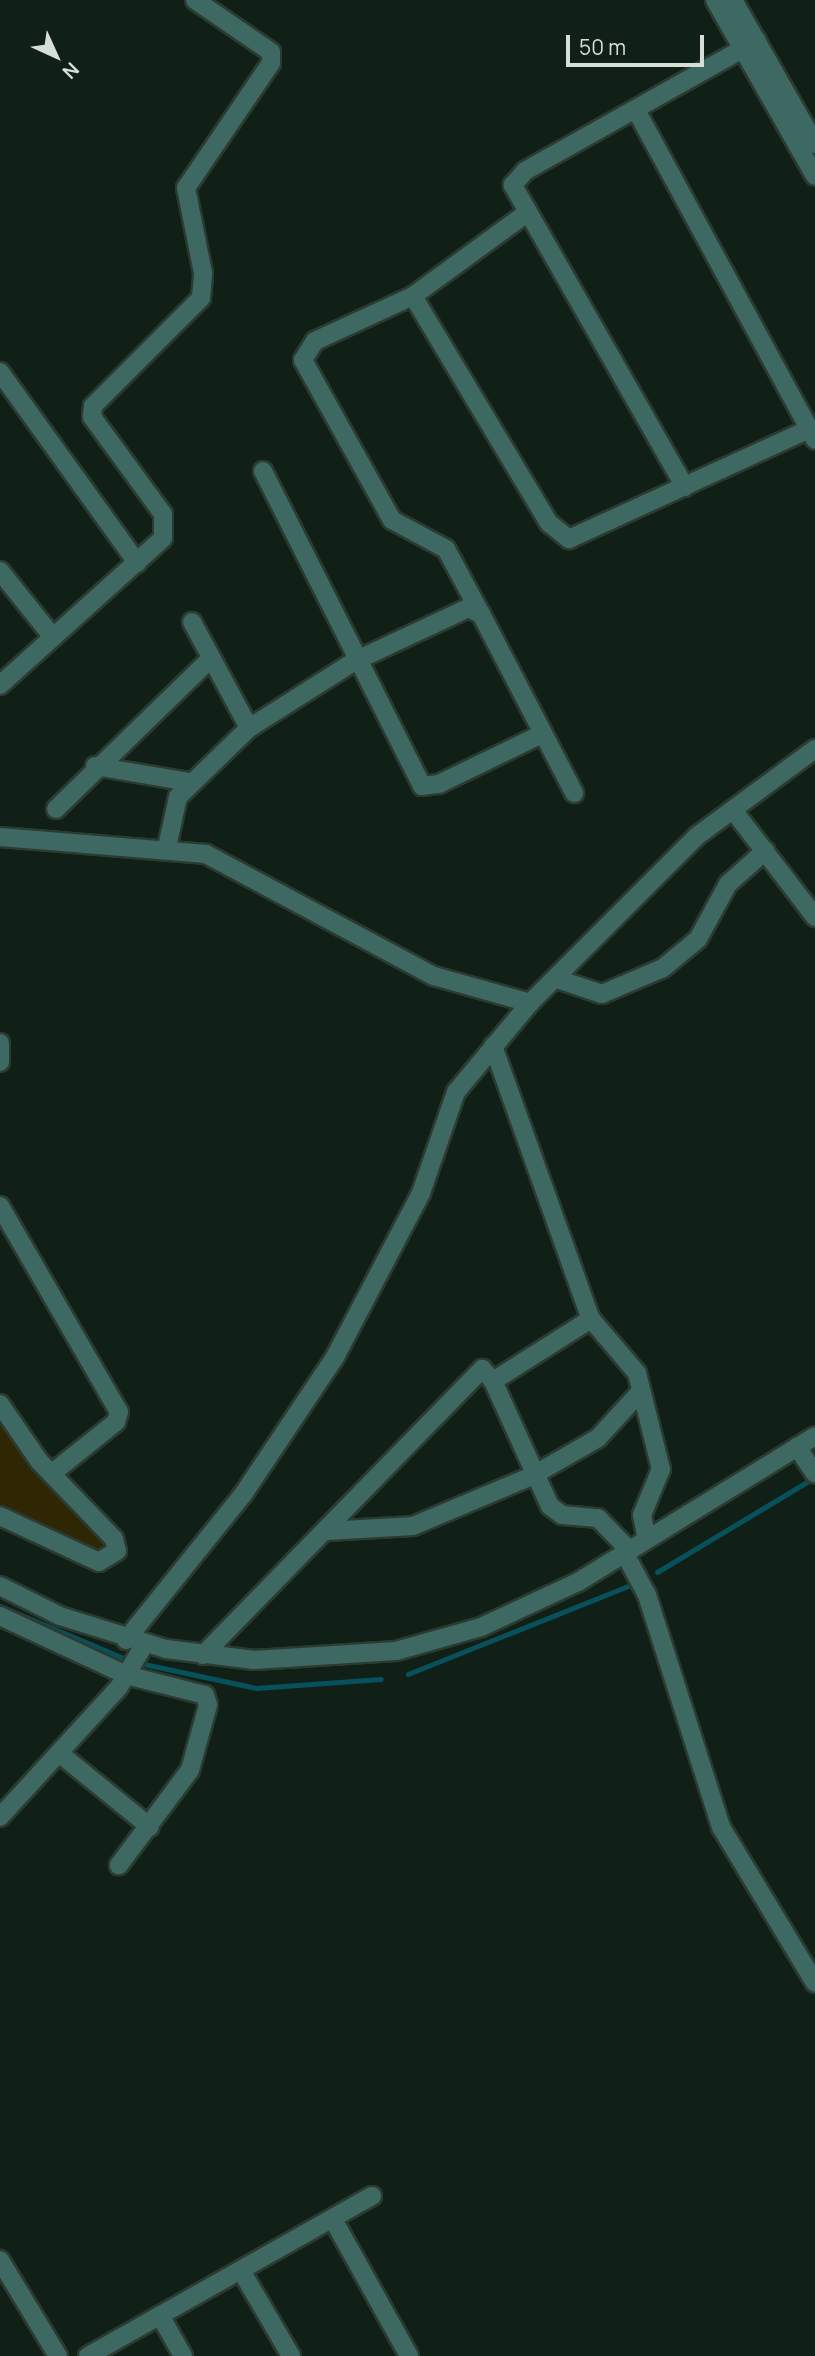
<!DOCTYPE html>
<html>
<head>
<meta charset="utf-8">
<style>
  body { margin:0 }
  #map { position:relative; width:815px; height:2356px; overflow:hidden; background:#112016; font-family:Manrope,sans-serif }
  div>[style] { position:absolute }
  .green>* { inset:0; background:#2f2603 }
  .stream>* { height:5px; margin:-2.5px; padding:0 2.5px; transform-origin:2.5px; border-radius:2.5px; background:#07515d }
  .roads { filter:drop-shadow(2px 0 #2c3b31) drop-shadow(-2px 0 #2c3b31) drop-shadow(0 2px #2c3b31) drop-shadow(0 -2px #2c3b31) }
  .minor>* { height:18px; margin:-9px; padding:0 9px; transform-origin:9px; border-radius:9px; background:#3d6962 }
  span { translate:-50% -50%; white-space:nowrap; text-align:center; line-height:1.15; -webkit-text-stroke:6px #112016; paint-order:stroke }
  .north { position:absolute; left:21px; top:21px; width:70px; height:70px; -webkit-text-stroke:5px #112016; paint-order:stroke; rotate:135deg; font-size:19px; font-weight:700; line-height:28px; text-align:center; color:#d5dfd8 }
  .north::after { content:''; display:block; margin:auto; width:24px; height:32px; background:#d5dfd8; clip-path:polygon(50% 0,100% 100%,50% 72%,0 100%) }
  .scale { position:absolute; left:566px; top:35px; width:138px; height:32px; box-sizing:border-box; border:4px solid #d5dfd8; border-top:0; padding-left:9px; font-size:21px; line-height:24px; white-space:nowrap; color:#d5dfd8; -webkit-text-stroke:5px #112016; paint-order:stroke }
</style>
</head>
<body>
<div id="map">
  <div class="green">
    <div style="clip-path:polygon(0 1422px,30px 1468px,108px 1543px,96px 1554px,0 1505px)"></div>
  </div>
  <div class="stream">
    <div style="left:657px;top:1572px;width:184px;rotate:-31deg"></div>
    <div style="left:0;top:1606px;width:134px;rotate:22.9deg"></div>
    <div style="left:144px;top:1664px;width:115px;rotate:12.1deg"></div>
    <div style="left:256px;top:1688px;width:125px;rotate:-4.1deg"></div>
    <div style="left:408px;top:1674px;width:239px;rotate:-21.8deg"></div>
  </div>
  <div class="roads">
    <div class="minor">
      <div style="left:715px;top:0;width:202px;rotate:60.4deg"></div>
      <div style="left:733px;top:0;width:166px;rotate:60.3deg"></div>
      <div style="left:636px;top:110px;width:375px;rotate:61.5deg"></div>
      <div style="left:413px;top:296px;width:265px;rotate:59.1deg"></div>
      <div style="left:549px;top:523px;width:26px;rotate:39deg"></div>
      <div style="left:569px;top:539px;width:264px;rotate:-24.6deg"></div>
      <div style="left:0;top:372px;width:235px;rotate:54.3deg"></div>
      <div style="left:263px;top:471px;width:353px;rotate:63.2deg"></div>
      <div style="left:422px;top:786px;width:17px;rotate:-7deg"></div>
      <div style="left:439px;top:784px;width:114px;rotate:-25.9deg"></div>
      <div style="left:685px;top:487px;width:348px;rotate:-119.7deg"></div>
      <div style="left:513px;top:185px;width:18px;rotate:-49deg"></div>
      <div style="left:525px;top:171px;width:266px;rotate:-29.3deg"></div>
      <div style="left:0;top:571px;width:83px;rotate:51.3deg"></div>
      <div style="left:481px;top:614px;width:74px;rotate:-118.3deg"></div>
      <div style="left:446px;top:549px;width:61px;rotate:-151.8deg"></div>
      <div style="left:392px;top:520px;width:183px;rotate:-119.1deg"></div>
      <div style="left:303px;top:360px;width:22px;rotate:-58deg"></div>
      <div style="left:315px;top:341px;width:108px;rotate:-24.7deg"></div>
      <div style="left:413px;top:296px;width:141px;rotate:-36.1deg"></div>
      <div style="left:192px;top:622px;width:120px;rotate:61.7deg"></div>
      <div style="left:0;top:685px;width:219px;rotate:-42deg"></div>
      <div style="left:163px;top:538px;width:24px;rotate:-90deg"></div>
      <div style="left:163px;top:514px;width:120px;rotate:-126.2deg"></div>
      <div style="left:92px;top:417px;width:11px;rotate:-85deg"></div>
      <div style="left:93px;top:406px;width:153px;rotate:-45deg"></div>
      <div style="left:201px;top:298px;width:25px;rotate:-85deg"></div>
      <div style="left:203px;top:273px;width:87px;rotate:-101.3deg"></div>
      <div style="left:186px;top:188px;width:151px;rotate:-55.8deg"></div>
      <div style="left:271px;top:63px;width:11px;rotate:-90deg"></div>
      <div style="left:271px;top:52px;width:92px;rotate:-145.6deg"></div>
      <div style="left:95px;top:766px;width:96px;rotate:9.6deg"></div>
      <div style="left:56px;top:809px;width:215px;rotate:-44.2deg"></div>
      <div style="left:733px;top:810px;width:135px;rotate:52.5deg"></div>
      <div style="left:0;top:837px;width:207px;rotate:4.7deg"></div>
      <div style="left:206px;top:854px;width:259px;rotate:28.2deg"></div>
      <div style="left:434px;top:976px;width:100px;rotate:15.7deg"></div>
      <div style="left:530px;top:1003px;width:236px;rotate:-45deg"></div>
      <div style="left:697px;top:836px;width:147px;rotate:-36.4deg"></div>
      <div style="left:167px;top:847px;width:51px;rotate:-77.6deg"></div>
      <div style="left:178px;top:797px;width:99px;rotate:-44.2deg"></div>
      <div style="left:249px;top:728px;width:125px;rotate:-32.3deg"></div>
      <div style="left:355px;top:661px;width:125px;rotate:-25.1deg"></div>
      <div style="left:468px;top:608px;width:14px;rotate:25deg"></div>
      <div style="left:481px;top:614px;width:202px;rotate:62.5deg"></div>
      <div style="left:557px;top:979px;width:47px;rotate:18.4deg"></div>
      <div style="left:602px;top:994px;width:66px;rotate:-23.1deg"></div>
      <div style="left:663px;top:968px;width:45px;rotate:-39.6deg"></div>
      <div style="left:698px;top:939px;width:63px;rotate:-61.4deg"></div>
      <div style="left:728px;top:884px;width:50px;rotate:-41.7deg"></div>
      <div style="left:0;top:1043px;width:19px;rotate:90deg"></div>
      <div style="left:493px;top:1046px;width:290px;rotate:70.3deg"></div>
      <div style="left:591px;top:1319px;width:71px;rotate:49.6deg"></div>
      <div style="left:637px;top:1373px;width:99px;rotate:76deg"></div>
      <div style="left:661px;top:1469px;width:50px;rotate:112.4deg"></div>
      <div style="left:642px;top:1515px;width:25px;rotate:79deg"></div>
      <div style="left:0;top:1206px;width:238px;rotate:60deg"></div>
      <div style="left:119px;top:1412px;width:10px;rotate:107deg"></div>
      <div style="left:116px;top:1422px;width:83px;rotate:141.3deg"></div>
      <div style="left:493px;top:1381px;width:116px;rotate:-32.3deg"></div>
      <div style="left:0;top:1404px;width:69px;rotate:55.6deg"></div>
      <div style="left:39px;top:1461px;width:108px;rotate:46.1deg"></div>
      <div style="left:114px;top:1539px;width:12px;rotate:76deg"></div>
      <div style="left:117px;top:1551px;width:21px;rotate:149deg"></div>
      <div style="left:99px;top:1562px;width:109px;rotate:-155.1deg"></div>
      <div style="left:797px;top:1447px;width:32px;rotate:56deg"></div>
      <div style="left:327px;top:1531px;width:86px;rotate:-3.3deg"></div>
      <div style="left:413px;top:1526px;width:129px;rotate:-22.8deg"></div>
      <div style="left:532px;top:1476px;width:76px;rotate:-29.9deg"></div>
      <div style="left:598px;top:1438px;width:64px;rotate:-47.5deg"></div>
      <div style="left:625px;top:1554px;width:47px;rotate:61.8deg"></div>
      <div style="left:647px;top:1595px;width:244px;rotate:72.3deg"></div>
      <div style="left:721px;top:1827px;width:182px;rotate:58.9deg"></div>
      <div style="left:0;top:1586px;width:67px;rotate:26.6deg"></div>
      <div style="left:60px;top:1616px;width:111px;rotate:17.3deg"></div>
      <div style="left:166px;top:1649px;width:89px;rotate:7.1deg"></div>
      <div style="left:254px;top:1660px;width:142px;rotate:-3.6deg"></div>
      <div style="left:396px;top:1651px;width:88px;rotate:-15.8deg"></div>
      <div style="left:481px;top:1627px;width:107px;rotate:-24.9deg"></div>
      <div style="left:578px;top:1582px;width:278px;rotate:-31.6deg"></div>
      <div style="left:0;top:1616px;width:139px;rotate:25.1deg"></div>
      <div style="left:126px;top:1675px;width:81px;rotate:14.2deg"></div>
      <div style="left:205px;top:1695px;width:10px;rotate:73deg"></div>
      <div style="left:208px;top:1705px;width:67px;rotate:105.5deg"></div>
      <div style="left:190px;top:1770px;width:119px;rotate:126.8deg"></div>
      <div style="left:126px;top:1640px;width:189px;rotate:-51.2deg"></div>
      <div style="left:244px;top:1493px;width:164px;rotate:-56.2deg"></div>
      <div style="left:335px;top:1357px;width:185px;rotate:-62.3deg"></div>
      <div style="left:421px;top:1193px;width:107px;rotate:-70.9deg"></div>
      <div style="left:456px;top:1092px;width:116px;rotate:-50.3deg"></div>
      <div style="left:203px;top:1655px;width:400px;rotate:-45.7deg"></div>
      <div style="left:482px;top:1369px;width:16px;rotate:47deg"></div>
      <div style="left:493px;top:1381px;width:137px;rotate:65.5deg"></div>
      <div style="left:550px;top:1506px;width:15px;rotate:37deg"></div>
      <div style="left:562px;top:1515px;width:36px;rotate:5deg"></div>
      <div style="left:598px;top:1518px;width:46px;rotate:45.9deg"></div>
      <div style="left:59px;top:1753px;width:117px;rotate:39.1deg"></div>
      <div style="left:0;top:1817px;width:176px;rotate:-47.5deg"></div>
      <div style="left:119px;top:1687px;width:49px;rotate:-59.2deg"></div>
      <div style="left:334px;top:2221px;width:154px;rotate:60.9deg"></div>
      <div style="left:0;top:2260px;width:112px;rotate:58.9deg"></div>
      <div style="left:242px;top:2272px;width:97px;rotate:59.7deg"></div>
      <div style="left:161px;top:2317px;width:45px;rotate:60.6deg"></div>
      <div style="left:88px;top:2356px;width:326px;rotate:-29.4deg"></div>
    </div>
  </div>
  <div class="north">N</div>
  <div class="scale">50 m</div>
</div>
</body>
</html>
